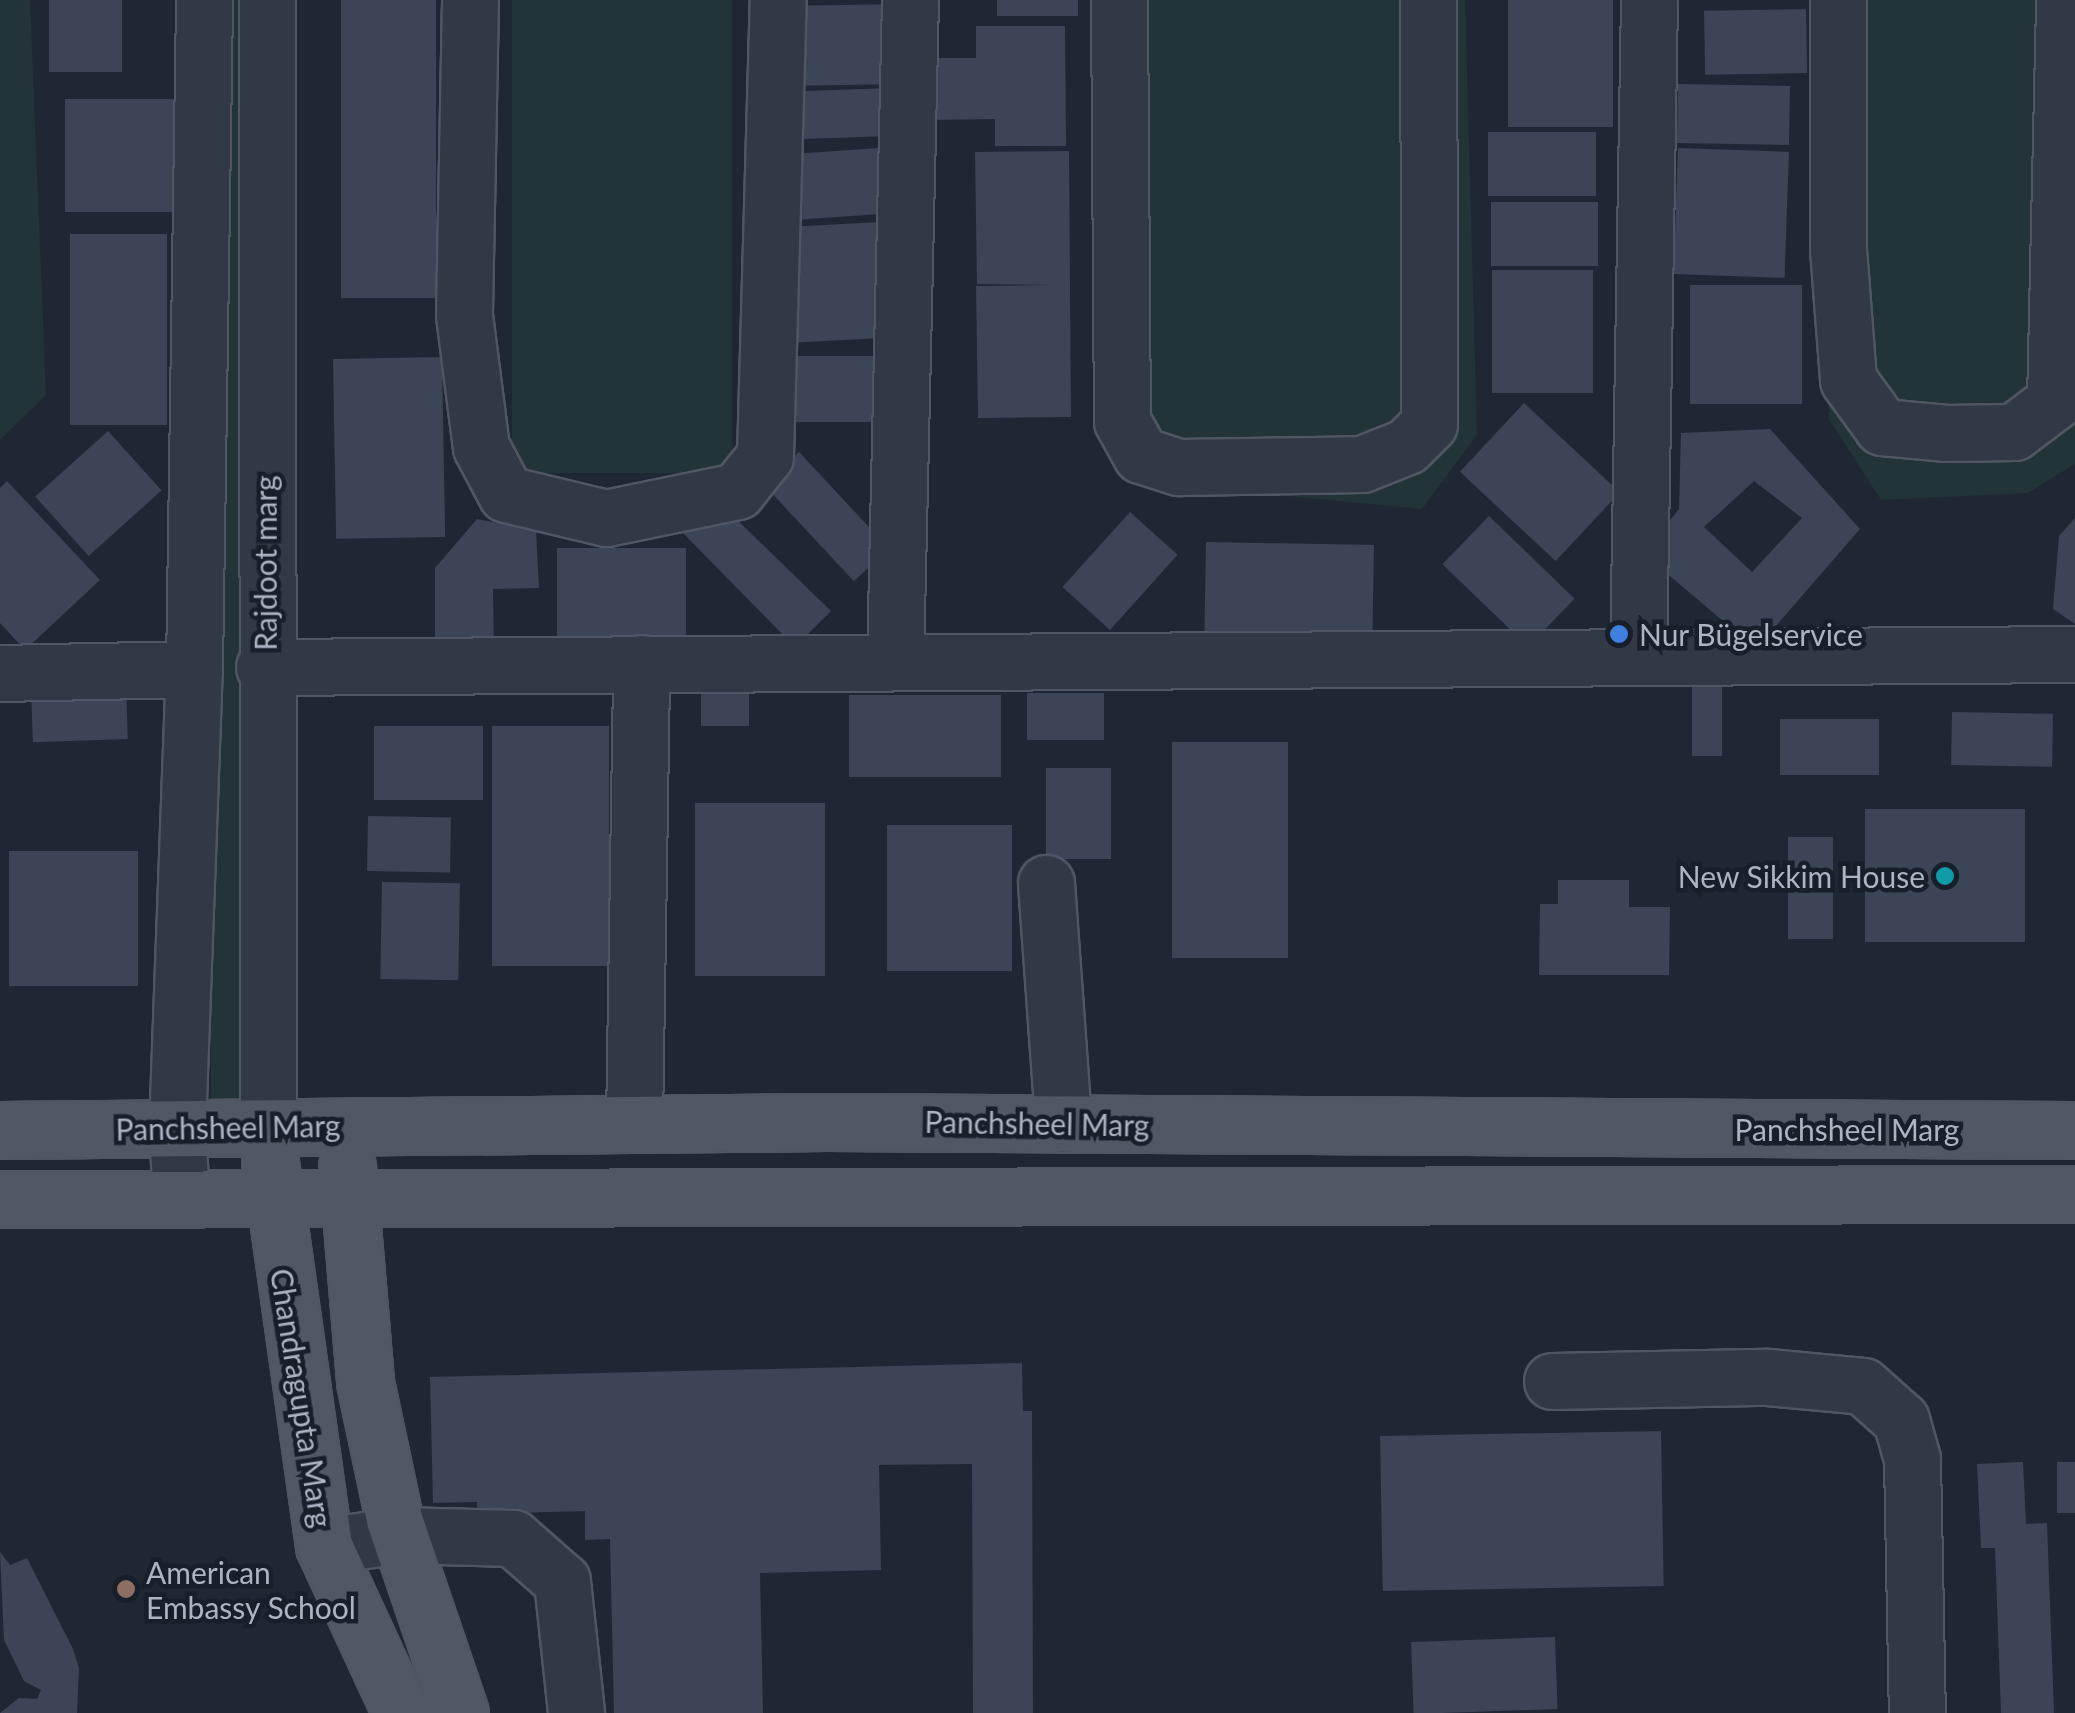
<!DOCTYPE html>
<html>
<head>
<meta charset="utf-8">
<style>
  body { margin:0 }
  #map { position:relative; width:2075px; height:1713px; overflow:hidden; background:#1f2735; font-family:Lato,sans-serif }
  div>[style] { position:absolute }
  .green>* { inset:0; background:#223437; transform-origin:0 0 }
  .building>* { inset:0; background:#3b4556; transform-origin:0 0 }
  .roads { filter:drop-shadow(2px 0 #505664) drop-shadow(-2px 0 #505664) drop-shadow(0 2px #505664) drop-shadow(0 -2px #505664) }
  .minor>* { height:55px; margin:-27.5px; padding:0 27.5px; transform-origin:27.5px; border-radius:27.5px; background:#323946 }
  .major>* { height:55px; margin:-27.5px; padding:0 27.5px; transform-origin:27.5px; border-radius:27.5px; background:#505866 }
  .dots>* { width:28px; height:28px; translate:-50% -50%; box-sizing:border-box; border:5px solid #181e2a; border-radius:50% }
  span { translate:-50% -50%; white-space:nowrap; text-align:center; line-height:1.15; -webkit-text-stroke:9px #181e2a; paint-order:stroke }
  .street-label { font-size:30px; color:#acb3c3 }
  .poi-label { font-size:30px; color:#acb3c3 }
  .left { translate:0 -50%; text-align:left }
  .right { translate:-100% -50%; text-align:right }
</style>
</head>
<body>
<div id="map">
  <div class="green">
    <div style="clip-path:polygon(0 0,30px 0,46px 395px,0 440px)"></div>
    <div style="left:211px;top:0;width:48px;height:1103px"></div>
    <div style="left:512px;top:0;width:220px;height:473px"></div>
    <div style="clip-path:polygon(1093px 0,1465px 0,1477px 435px,1422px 509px,1143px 482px)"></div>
    <div style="clip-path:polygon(1811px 0,2075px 0,2075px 464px,2028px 493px,1881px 500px,1829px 419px)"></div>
  </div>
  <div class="building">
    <div style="left:49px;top:0;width:73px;height:72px"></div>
    <div style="left:341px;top:0;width:95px;height:298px"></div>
    <div style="left:997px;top:0;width:81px;height:16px"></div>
    <div style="left:1508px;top:0;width:105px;height:127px"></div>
    <div style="left:903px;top:4px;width:80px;height:107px;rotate:89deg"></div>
    <div style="left:1806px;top:9px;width:64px;height:102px;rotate:89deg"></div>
    <div style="clip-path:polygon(976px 26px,1065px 26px,1066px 146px,995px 146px,995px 119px,931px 120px,931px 58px,976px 58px)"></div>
    <div style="left:1678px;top:84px;width:112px;height:59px;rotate:1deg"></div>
    <div style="left:890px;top:88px;width:48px;height:90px;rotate:88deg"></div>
    <div style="left:65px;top:99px;width:113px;height:113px"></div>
    <div style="left:1596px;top:132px;width:64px;height:108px;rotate:90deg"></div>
    <div style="left:893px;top:147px;width:66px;height:100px;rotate:86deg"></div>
    <div style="left:1678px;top:148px;width:111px;height:126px;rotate:2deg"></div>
    <div style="clip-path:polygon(1069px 151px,1071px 417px,978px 418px,976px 286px,1053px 285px,977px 284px,975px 152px)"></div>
    <div style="left:1598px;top:202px;width:64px;height:107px;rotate:90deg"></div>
    <div style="left:881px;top:222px;width:116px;height:96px;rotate:87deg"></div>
    <div style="left:167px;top:234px;width:191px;height:97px;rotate:90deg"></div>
    <div style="left:1593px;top:270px;width:123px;height:101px;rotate:90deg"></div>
    <div style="left:1802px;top:285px;width:119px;height:112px;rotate:90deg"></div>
    <div style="left:894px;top:356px;width:66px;height:113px;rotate:90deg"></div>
    <div style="left:442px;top:357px;width:180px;height:109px;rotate:89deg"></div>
    <div style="left:1524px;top:403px;width:131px;height:94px;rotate:43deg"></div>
    <div style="clip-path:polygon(evenodd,1770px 429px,1860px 529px,1756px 649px,1644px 554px,1679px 509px,1681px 433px,1770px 429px,1754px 481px,1802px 518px,1752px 572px,1704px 527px,1754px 481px)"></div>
    <div style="left:108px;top:431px;width:80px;height:98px;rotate:48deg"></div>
    <div style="left:799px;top:452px;width:132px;height:48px;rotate:47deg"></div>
    <div style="clip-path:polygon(7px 481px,100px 580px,25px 650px,0 623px,0 488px)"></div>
    <div style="left:1130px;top:512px;width:64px;height:101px;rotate:42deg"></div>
    <div style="clip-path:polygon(732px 515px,831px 611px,795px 647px,680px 530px)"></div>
    <div style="left:1489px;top:516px;width:119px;height:67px;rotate:44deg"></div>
    <div style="clip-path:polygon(2075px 518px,2075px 624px,2053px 609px,2059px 536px)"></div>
    <div style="clip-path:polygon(477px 519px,536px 530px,539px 588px,493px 589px,494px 659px,435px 660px,435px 568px)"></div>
    <div style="left:1206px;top:542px;width:168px;height:107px;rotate:1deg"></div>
    <div style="left:557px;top:548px;width:129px;height:101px"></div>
    <div style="left:126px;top:687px;width:52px;height:95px;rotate:88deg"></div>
    <div style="left:1692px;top:687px;width:30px;height:69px"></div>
    <div style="left:1027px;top:693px;width:77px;height:47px"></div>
    <div style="left:701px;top:694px;width:48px;height:32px"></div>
    <div style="left:849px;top:695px;width:152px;height:82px"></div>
    <div style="left:1952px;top:712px;width:101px;height:53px;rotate:1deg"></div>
    <div style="left:1780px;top:719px;width:99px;height:56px"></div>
    <div style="left:374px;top:726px;width:109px;height:74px"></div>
    <div style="left:492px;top:726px;width:117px;height:240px"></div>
    <div style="left:1172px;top:742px;width:116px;height:216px"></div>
    <div style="left:1046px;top:768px;width:65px;height:91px"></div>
    <div style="left:695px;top:803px;width:130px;height:173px"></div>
    <div style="left:1865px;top:809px;width:160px;height:133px"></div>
    <div style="left:368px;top:816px;width:83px;height:55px;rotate:1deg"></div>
    <div style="left:887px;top:825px;width:125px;height:146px"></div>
    <div style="left:1788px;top:837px;width:45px;height:102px"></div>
    <div style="left:138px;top:851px;width:135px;height:129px;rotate:90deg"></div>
    <div style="clip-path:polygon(1558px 880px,1629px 880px,1629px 907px,1670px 907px,1669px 975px,1539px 975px,1540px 904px,1558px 904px)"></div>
    <div style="left:382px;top:882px;width:78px;height:97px;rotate:1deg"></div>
    <div style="clip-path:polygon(1022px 1363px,1023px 1411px,1032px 1411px,1033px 1713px,973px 1713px,972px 1464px,879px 1465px,881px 1570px,760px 1573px,763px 1713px,614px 1713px,610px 1539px,585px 1540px,585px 1511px,477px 1514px,477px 1502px,433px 1503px,430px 1377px)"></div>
    <div style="left:1661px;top:1431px;width:155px;height:281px;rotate:89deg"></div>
    <div style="clip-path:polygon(2023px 1462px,2026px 1524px,2047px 1523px,2054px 1713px,2001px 1713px,1995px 1548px,1981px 1548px,1977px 1464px)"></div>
    <div style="left:2075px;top:1462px;width:51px;height:18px;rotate:90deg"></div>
    <div style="clip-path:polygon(0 1552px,10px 1565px,27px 1558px,73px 1649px,79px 1668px,77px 1713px,0 1713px,19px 1698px,37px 1699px,41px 1690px,24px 1681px,4px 1640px)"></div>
    <div style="left:1555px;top:1637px;width:72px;height:144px;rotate:88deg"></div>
  </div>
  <div class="roads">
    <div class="minor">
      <div style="left:267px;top:0;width:1127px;rotate:89.95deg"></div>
      <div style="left:470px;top:0;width:315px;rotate:91.1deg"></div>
      <div style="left:464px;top:315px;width:133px;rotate:82.7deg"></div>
      <div style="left:481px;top:447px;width:53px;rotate:62deg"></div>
      <div style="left:506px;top:494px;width:103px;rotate:13.5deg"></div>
      <div style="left:606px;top:518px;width:134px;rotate:-11.6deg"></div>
      <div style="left:737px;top:491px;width:45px;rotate:-51.3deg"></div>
      <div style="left:765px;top:456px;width:456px;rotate:-88.4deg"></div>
      <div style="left:1119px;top:0;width:421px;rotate:89.6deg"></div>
      <div style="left:1122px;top:421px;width:39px;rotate:61deg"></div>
      <div style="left:1141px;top:455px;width:40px;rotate:18deg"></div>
      <div style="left:1179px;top:467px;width:183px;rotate:-0.9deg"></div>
      <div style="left:1362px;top:464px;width:48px;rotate:-21.8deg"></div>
      <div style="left:1407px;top:446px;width:31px;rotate:-45deg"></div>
      <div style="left:1429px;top:424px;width:424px;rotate:-90.1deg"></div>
      <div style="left:1838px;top:0;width:249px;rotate:90deg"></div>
      <div style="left:1838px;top:249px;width:131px;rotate:85.6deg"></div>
      <div style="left:1848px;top:380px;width:58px;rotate:54.1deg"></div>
      <div style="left:1882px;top:427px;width:65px;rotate:5.3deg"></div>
      <div style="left:1947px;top:433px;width:67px;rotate:-0.9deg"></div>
      <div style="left:2014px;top:432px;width:51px;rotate:-37.1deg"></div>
      <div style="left:2055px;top:401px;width:401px;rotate:-88.7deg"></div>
      <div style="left:1638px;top:656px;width:656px;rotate:-89.04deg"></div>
      <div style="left:895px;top:660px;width:660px;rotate:-88.7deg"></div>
      <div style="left:264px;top:667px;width:1811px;rotate:-0.41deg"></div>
      <div style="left:0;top:673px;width:194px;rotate:-1.2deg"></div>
      <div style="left:1046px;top:883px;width:241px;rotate:85.9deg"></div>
      <div style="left:634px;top:1123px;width:460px;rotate:-89.1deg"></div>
      <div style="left:181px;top:1198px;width:70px;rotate:-93.3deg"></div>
      <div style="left:177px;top:1128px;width:459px;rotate:-87.9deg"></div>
      <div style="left:194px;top:669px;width:669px;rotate:-89.14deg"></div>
      <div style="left:1552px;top:1381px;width:216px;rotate:-1.1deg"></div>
      <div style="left:1768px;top:1377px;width:95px;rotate:5.4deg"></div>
      <div style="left:1863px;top:1386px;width:51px;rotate:41.8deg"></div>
      <div style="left:1901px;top:1420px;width:41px;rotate:74.2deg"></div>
      <div style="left:1912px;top:1459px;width:254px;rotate:88.9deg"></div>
      <div style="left:324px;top:1546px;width:76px;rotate:-8.3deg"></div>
      <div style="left:399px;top:1535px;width:114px;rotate:1.5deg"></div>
      <div style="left:513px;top:1538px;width:65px;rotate:41.3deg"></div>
      <div style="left:562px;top:1581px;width:133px;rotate:83.9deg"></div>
    </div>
    <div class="major">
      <div style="left:0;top:1130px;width:827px;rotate:-0.55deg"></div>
      <div style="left:827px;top:1122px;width:1248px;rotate:0.37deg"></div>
      <div style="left:270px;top:1162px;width:388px;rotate:82deg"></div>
      <div style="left:324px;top:1546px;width:184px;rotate:65.2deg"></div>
      <div style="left:347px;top:1166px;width:217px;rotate:85.2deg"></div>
      <div style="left:365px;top:1382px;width:140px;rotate:78deg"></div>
      <div style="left:394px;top:1519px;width:205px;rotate:71.2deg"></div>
      <div style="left:0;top:1199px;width:2075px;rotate:-0.14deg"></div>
    </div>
  </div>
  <div class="dots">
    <div style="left:1619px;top:634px;background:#3f7fe0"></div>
    <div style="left:1945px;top:876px;background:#0f9aa8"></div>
    <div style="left:126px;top:1589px;background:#8d6e63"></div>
  </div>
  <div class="street-label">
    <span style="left:265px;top:563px;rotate:-90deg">Rajdoot marg</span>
    <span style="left:1037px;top:1123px;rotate:1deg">Panchsheel Marg</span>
    <span style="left:228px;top:1127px;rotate:-1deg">Panchsheel Marg</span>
    <span style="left:1847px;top:1129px">Panchsheel Marg</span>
    <span style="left:302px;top:1398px;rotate:81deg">Chandragupta Marg</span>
  </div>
  <div class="poi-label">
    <span class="left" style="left:1639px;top:634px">Nur Bügelservice</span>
    <span class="right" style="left:1925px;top:876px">New Sikkim House</span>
    <span class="left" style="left:146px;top:1589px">American<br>Embassy School</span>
  </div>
</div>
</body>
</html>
